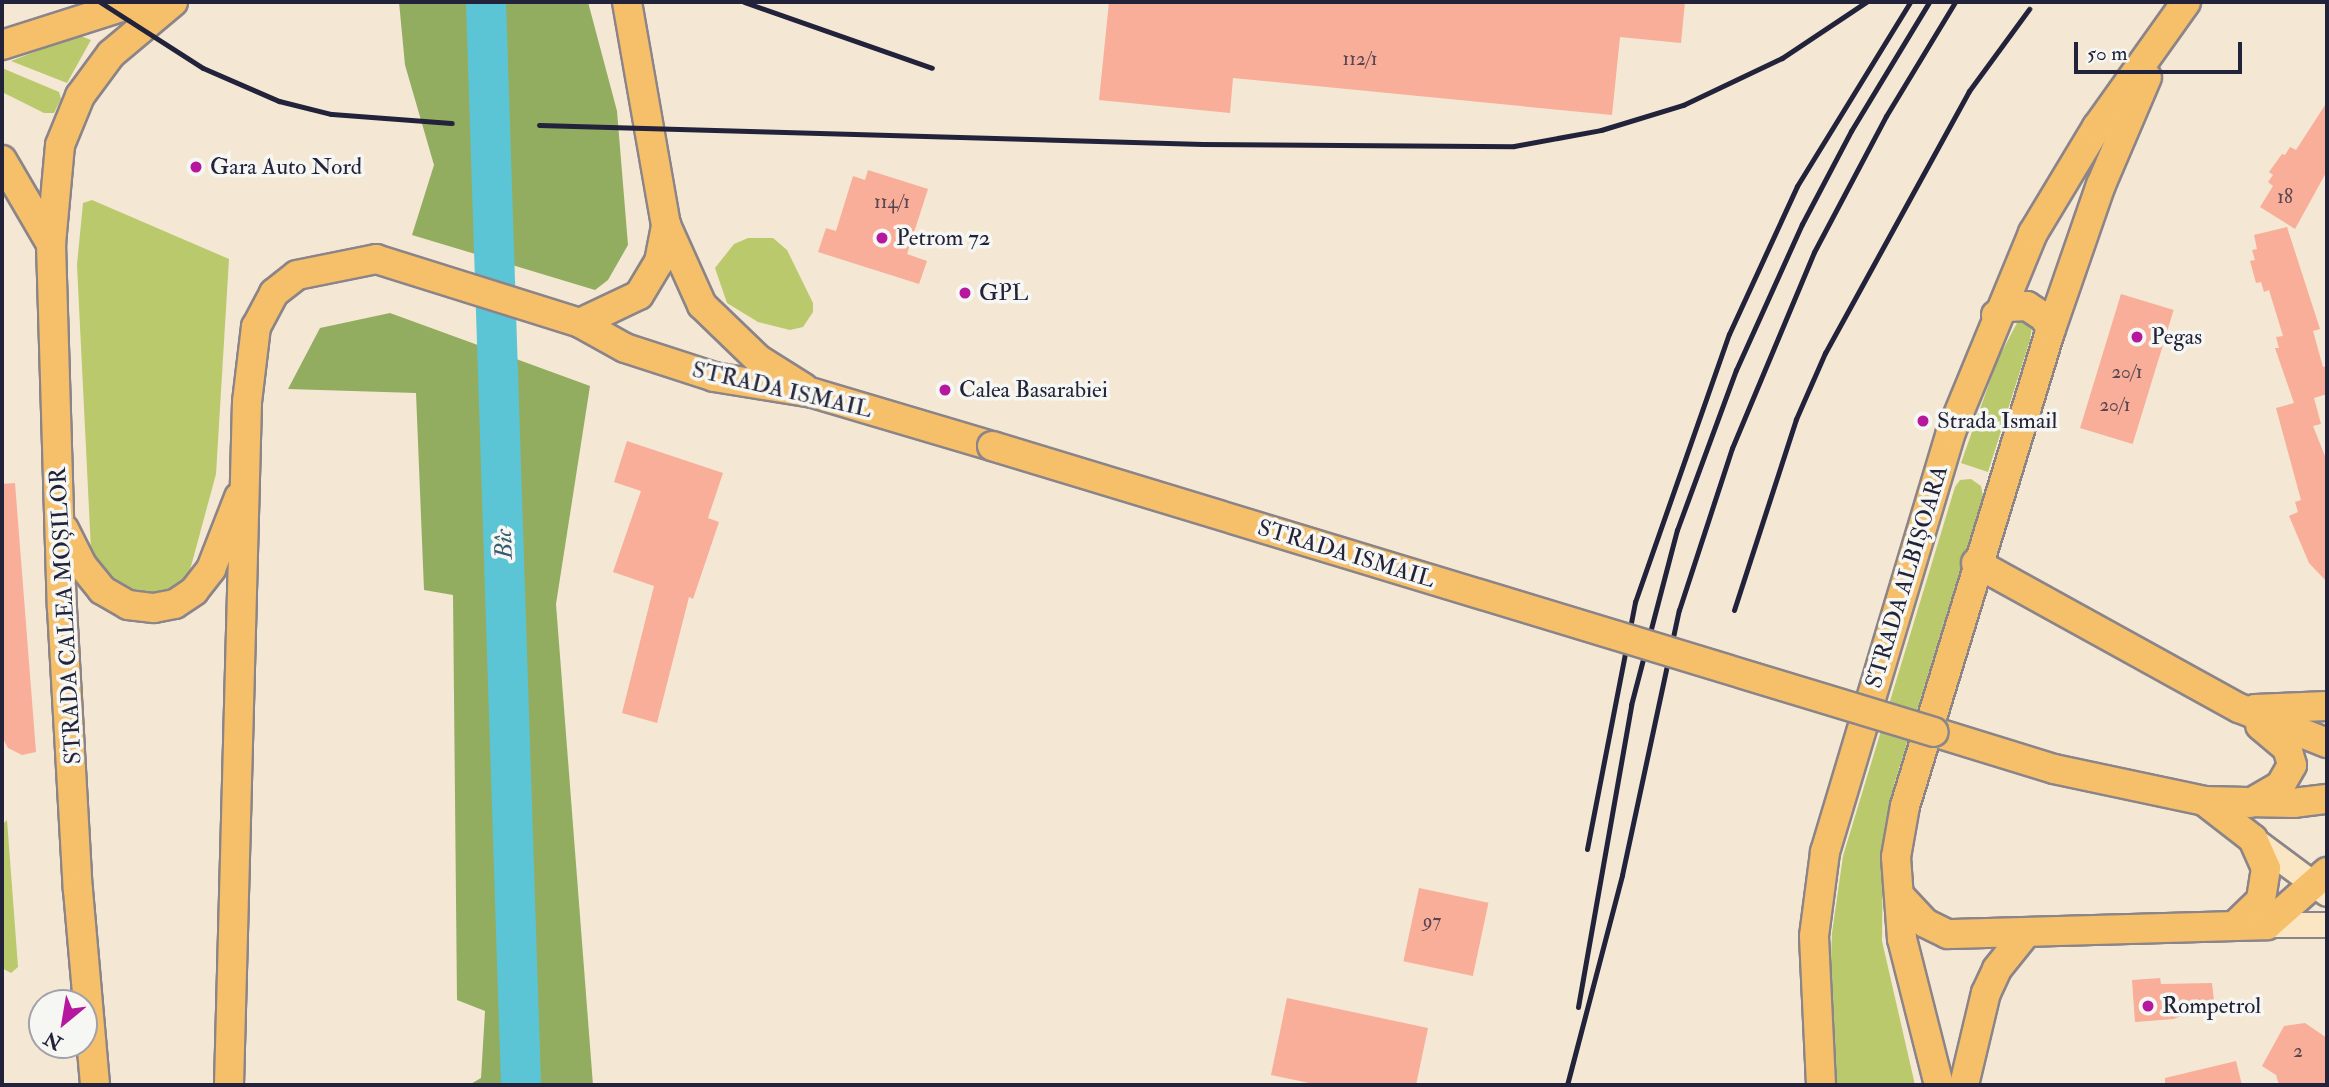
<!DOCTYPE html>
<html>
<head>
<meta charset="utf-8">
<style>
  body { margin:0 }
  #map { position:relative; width:2329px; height:1087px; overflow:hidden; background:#f4e7d4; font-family:"IM FELL Double Pica",serif }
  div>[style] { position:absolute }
  .green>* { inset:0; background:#b9c96c }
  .forest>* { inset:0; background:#92ad60 }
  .river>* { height:40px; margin:-20px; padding:0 20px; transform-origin:20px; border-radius:20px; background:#5bc5d6 }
  .building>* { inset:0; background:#f8ae99; transform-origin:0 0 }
  .roads { filter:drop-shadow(2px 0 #8b8488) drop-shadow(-2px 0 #8b8488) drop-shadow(0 2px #8b8488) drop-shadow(0 -2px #8b8488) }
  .secondary>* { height:24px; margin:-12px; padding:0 12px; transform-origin:12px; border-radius:12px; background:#fbe6c4 }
  .primary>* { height:28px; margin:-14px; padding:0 14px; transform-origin:14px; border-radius:14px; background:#f6c06b }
  .rail>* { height:5px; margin:-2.5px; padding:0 2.5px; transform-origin:2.5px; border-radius:2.5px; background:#22223b }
  .bridges { filter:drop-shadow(2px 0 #8b8488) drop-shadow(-2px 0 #8b8488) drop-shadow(0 2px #8b8488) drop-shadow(0 -2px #8b8488) }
  .primary-bridge>* { height:28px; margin:-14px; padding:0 14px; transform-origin:14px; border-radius:14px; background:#f6c06b }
  .dots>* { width:19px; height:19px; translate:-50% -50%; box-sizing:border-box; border:4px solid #f6f6f2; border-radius:50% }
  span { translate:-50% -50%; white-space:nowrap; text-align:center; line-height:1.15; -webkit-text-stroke:7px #f6f6f2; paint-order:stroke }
  .number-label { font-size:19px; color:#584552 }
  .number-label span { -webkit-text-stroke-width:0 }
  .poi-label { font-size:23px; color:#22223b }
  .left { translate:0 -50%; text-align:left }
  .street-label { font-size:23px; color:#22223b }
  .water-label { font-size:24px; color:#365b71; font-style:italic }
  .frame { position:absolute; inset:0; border:4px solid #22223b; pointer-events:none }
  .north { position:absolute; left:28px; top:989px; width:70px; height:70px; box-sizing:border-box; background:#f6f6f2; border:2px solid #a1a1a9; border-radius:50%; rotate:210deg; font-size:19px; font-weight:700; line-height:28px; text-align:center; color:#22223b }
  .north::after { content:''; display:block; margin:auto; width:24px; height:32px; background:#b5179e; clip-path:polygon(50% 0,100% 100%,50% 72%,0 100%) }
  .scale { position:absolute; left:2074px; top:42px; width:168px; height:32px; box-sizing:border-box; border:4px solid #22223b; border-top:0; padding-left:9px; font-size:21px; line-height:24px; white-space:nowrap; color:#22223b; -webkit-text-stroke:5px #f6f6f2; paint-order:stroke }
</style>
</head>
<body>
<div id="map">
  <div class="green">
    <div style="clip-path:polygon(78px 35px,91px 40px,67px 83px,11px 61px)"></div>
    <div style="clip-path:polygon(2px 68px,59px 92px,61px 99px,54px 113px,44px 113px,2px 92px)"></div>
    <div style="clip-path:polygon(92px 200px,229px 259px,216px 474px,190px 570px,180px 585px,149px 595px,126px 591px,106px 577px,91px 550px,77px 265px,83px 203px)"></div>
    <div style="clip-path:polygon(748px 238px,773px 238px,787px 250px,813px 303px,813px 312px,803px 327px,790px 330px,758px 322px,727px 303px,715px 268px,734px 244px)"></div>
    <div style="clip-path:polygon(2018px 321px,2027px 321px,2032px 327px,2030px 340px,1988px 472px,1961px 463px,1997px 361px)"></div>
    <div style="clip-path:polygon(1971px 479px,1981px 486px,1983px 496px,1894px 785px,1883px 839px,1882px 941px,1915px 1085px,1837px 1085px,1829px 1011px,1832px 933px,1843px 856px,1955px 487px,1960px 480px)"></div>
    <div style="clip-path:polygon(7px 820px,18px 967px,11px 973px,2px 968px,2px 825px)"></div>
  </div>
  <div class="forest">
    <div style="clip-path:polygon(399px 2px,588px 2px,617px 111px,628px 245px,608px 280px,595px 290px,412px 235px,434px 165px,405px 65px)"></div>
    <div style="clip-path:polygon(390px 313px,590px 386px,556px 604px,593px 1085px,469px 1085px,481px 1078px,485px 1011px,457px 1000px,453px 595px,424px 590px,416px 393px,288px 389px,320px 328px)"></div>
  </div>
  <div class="river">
    <div style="left:486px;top:2px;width:1084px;rotate:88.15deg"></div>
  </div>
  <div class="building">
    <div style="clip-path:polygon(1109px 2px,1685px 2px,1681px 43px,1620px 37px,1612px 115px,1233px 78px,1230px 113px,1099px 100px)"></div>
    <div style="clip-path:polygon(2327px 102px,2327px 171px,2295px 229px,2260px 207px,2273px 186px,2268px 182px,2273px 175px,2269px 172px,2282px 154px,2285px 155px,2290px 147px,2296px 150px)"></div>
    <div style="clip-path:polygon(868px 170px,928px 189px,907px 254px,927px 261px,919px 284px,818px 252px,826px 228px,836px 231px,853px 176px,865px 180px)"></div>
    <div style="clip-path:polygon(2287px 227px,2320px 329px,2313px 331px,2323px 367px,2327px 366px,2327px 394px,2314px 398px,2321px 424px,2313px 426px,2327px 461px,2327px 582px,2309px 563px,2289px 516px,2298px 512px,2295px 502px,2301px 500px,2276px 408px,2294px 403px,2275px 348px,2279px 348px,2276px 337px,2283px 336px,2269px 290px,2264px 292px,2261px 282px,2256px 283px,2250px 261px,2255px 260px,2252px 250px,2257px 249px,2254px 235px)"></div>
    <div style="left:2121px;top:294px;width:55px;height:140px;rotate:17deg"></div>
    <div style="clip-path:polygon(627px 441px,723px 473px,708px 518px,719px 522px,693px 599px,689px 597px,657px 723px,622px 713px,654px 586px,613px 572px,641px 491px,614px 482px)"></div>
    <div style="clip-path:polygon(15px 483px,36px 752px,22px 755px,8px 748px,2px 737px,2px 484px)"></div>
    <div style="left:1419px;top:888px;width:71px;height:75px;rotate:12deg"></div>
    <div style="clip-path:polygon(2160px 978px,2161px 984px,2212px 983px,2214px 1001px,2174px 1019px,2135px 1022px,2132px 980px)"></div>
    <div style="clip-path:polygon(1287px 998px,1428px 1028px,1416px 1085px,1319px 1085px,1271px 1075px)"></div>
    <div style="clip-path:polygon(2305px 1023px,2327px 1038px,2327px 1085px,2279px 1085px,2276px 1075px,2262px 1066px,2284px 1026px)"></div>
    <div style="clip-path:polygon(2236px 1061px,2242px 1085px,2165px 1085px,2165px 1078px)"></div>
  </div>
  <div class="roads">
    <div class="secondary">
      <div style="left:2253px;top:839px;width:92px;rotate:36.6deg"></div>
      <div style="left:2267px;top:925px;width:60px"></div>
    </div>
    <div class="primary">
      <div style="left:627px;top:2px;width:226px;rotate:80.1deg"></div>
      <div style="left:666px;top:225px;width:88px;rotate:65.8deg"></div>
      <div style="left:702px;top:305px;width:78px;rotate:44deg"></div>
      <div style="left:758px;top:359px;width:54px;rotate:32.2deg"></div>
      <div style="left:2px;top:45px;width:142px;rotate:-17.7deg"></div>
      <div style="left:2px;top:160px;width:97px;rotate:59.7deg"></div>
      <div style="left:51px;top:244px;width:364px;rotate:88.3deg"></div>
      <div style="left:62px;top:608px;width:282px;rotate:86.8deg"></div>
      <div style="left:78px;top:890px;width:196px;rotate:85deg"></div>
      <div style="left:51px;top:244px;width:99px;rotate:-84.8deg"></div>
      <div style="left:60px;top:145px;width:53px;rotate:-67.8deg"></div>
      <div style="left:80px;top:96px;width:52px;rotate:-53.6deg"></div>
      <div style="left:111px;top:54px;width:81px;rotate:-40deg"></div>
      <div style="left:1996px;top:315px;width:14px;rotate:-36deg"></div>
      <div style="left:2007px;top:307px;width:20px;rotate:-3deg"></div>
      <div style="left:2027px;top:306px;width:20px;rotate:33deg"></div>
      <div style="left:2044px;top:317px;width:14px;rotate:60deg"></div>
      <div style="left:580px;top:323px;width:65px;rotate:-25.4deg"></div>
      <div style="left:639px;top:295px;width:39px;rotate:-59deg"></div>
      <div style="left:659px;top:262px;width:38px;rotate:-79deg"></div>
      <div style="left:64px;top:529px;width:40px;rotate:63.4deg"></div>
      <div style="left:82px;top:565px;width:32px;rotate:51deg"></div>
      <div style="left:102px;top:590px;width:30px;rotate:30deg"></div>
      <div style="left:128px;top:605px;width:26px;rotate:7deg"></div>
      <div style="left:154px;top:608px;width:21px;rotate:-11deg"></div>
      <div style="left:175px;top:604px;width:23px;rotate:-34deg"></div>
      <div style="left:194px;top:591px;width:28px;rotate:-52deg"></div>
      <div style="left:211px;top:569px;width:77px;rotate:-68.7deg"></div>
      <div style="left:1976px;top:563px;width:300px;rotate:28.9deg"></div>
      <div style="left:2239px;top:708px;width:95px;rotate:21.7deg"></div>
      <div style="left:2255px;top:709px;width:72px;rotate:-2.4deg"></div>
      <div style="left:1934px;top:732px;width:126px;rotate:17.1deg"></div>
      <div style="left:2054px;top:769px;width:153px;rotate:12deg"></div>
      <div style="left:2204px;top:801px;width:89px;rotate:1.3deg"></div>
      <div style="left:2293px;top:803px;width:34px;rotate:-7deg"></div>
      <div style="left:2204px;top:801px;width:62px;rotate:37.8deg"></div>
      <div style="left:2253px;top:839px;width:32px;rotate:66deg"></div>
      <div style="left:2266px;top:868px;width:32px;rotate:99deg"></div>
      <div style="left:2261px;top:900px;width:37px;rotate:136deg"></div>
      <div style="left:2250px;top:803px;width:34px;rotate:-30deg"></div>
      <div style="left:2280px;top:786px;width:24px;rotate:-60deg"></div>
      <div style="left:2292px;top:765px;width:18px;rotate:-106deg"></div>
      <div style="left:2287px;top:748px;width:35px;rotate:-140deg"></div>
      <div style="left:1899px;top:895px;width:38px;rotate:47deg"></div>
      <div style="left:1925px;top:923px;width:25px;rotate:26deg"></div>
      <div style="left:1948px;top:934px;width:319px;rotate:-1.6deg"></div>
      <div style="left:2267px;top:925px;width:80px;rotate:-41.5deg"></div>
      <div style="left:229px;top:1085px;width:683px;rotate:-88.49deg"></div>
      <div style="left:247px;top:402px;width:76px;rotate:-83.2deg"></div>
      <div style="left:256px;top:327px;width:38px;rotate:-62deg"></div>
      <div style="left:274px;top:293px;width:29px;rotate:-38deg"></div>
      <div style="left:297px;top:275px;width:81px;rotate:-11.4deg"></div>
      <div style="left:376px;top:259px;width:214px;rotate:17.4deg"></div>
      <div style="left:580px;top:323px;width:51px;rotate:29.1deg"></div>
      <div style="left:625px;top:348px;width:94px;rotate:18deg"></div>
      <div style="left:714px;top:377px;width:100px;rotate:9.2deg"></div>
      <div style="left:813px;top:393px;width:187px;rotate:16.5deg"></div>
      <div style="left:1821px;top:1085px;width:149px;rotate:-92.7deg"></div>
      <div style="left:1814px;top:936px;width:85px;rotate:-82.5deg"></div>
      <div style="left:1825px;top:852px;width:438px;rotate:-73.3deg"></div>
      <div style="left:1951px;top:432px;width:215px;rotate:-67.6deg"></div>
      <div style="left:2033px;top:233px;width:124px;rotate:-58.9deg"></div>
      <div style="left:2097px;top:127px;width:153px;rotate:-54.5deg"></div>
      <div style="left:1939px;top:1085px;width:151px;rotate:-104.2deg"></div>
      <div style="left:1902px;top:939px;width:82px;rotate:-94.2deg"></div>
      <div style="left:1896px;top:857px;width:52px;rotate:-80deg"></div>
      <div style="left:1905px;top:806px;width:499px;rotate:-73deg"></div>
      <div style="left:2051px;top:329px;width:152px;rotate:-70.9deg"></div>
      <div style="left:2101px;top:185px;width:117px;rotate:-66.9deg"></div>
      <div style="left:1964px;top:1085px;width:95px;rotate:-76.6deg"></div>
      <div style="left:1986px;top:993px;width:26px;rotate:-65deg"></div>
      <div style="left:1997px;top:969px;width:45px;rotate:-51.3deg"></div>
    </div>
  </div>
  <div class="rail">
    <div style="left:100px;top:2px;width:122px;rotate:32.7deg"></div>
    <div style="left:203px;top:68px;width:83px;rotate:23.5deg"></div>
    <div style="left:279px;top:101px;width:54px;rotate:14deg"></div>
    <div style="left:331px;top:114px;width:121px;rotate:4.3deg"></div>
    <div style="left:744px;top:2px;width:199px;rotate:19.3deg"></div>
    <div style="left:539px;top:125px;width:664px;rotate:1.64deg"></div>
    <div style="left:1203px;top:144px;width:311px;rotate:0.4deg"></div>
    <div style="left:1514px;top:146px;width:88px;rotate:-10.4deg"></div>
    <div style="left:1601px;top:130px;width:86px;rotate:-17deg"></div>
    <div style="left:1683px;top:105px;width:110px;rotate:-25.4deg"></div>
    <div style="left:1782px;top:58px;width:101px;rotate:-33.7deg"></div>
    <div style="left:1734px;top:610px;width:201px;rotate:-72deg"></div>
    <div style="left:1796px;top:419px;width:72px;rotate:-66.3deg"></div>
    <div style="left:1825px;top:353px;width:299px;rotate:-61.2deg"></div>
    <div style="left:1969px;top:91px;width:102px;rotate:-53.8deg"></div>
    <div style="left:1587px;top:849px;width:252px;rotate:-79deg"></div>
    <div style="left:1635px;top:602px;width:284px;rotate:-70.7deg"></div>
    <div style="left:1729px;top:334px;width:163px;rotate:-65.3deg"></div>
    <div style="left:1797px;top:186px;width:216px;rotate:-58.4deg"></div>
    <div style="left:1578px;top:1007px;width:307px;rotate:-80deg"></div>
    <div style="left:1631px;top:705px;width:181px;rotate:-75.3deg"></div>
    <div style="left:1677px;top:530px;width:171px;rotate:-69.8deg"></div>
    <div style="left:1736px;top:370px;width:160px;rotate:-65.7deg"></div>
    <div style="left:1802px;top:224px;width:105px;rotate:-62.2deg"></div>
    <div style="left:1851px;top:131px;width:151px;rotate:-58.8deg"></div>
    <div style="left:1567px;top:1085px;width:217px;rotate:-75.3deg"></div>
    <div style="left:1622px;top:875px;width:271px;rotate:-77.9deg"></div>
    <div style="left:1679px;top:610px;width:170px;rotate:-71.9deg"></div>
    <div style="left:1732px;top:448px;width:212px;rotate:-67.3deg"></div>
    <div style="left:1814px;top:252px;width:154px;rotate:-62.1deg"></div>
    <div style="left:1886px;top:116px;width:133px;rotate:-58.8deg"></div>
  </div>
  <div class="bridges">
    <div class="primary-bridge">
      <div style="left:992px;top:446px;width:984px;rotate:16.89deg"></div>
    </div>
  </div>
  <div class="dots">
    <div style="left:196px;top:167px;background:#b5179e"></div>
    <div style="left:882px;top:238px;background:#b5179e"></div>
    <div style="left:965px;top:293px;background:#b5179e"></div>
    <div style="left:2137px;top:337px;background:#b5179e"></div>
    <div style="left:945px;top:390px;background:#b5179e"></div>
    <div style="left:1923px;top:421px;background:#b5179e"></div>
    <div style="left:2148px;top:1006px;background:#b5179e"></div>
  </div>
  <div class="number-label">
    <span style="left:1360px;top:60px">112/1</span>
    <span style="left:2285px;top:198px">18</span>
    <span style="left:892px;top:203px">114/1</span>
    <span style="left:2127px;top:373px">20/1</span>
    <span style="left:2115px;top:406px">20/1</span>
    <span style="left:1432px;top:922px">97</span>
    <span style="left:2298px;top:1052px">2</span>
  </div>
  <div class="poi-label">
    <span class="left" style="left:210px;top:167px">Gara Auto Nord</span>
    <span class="left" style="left:896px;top:238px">Petrom 72</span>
    <span class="left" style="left:979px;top:293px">GPL</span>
    <span class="left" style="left:2151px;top:337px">Pegas</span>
    <span class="left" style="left:959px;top:390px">Calea Basarabiei</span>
    <span class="left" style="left:1937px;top:421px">Strada Ismail</span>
    <span class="left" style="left:2162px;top:1006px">Rompetrol</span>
  </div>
  <div class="street-label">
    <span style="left:782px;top:390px;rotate:13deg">STRADA ISMAIL</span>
    <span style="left:1346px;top:554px;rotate:17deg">STRADA ISMAIL</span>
    <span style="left:1907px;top:577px;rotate:-73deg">STRADA ALBIȘOARA</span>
    <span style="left:66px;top:616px;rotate:-93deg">STRADA CALEA MOȘILOR</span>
  </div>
  <div class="water-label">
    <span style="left:504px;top:544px;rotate:-92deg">Bîc</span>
  </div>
  <div class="frame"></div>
  <div class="north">N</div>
  <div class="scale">50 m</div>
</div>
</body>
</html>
